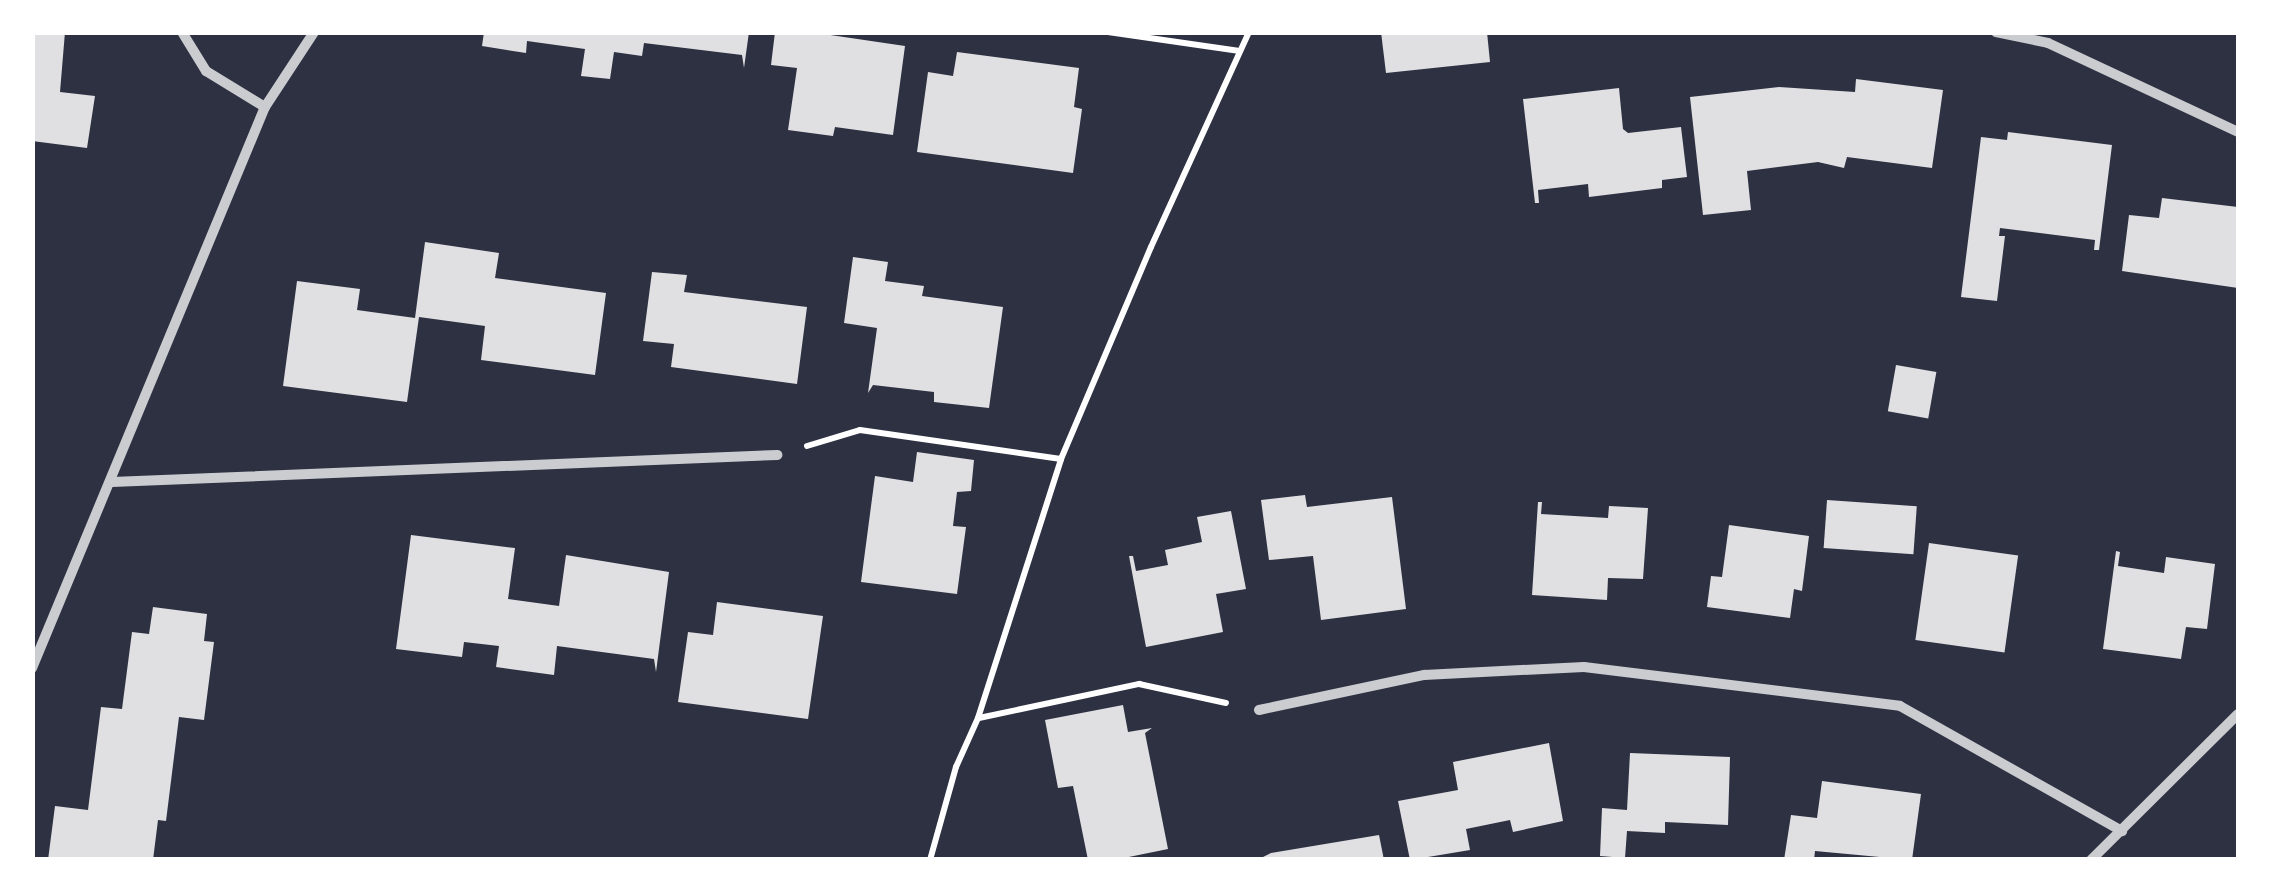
<!DOCTYPE html>
<html>
<head>
<meta charset="utf-8">
<style>
  body { margin:0 }
  #map { position:relative; width:2271px; height:892px; overflow:hidden; background:#2d3142; font-family:"Source Sans 3",sans-serif }
  div>[style] { position:absolute }
  .building>* { inset:0; background:#e0e0e3; transform-origin:0 0 }
  .path>* { height:6px; margin:-3px; padding:0 3px; transform-origin:3px; border-radius:3px; background:#fff }
  .minor>* { height:10px; margin:-5px; padding:0 5px; transform-origin:5px; border-radius:5px; background:#caccd0 }
  span { translate:-50% -50%; white-space:nowrap; text-align:center; line-height:1.15; -webkit-text-stroke:8px #fff; paint-order:stroke }
  .frame { position:absolute; inset:0; border:35px solid #fff; pointer-events:none }
</style>
</head>
<body>
<div id="map">
  <div class="building">
    <div style="clip-path:polygon(32px 32px,65px 32px,60px 92px,95px 96px,87px 148px,32px 141px)"></div>
    <div style="clip-path:polygon(484px 32px,749px 32px,744px 68px,742px 55px,644px 43px,642px 56px,614px 52px,610px 79px,581px 76px,585px 49px,527px 41px,526px 53px,482px 46px)"></div>
    <div style="clip-path:polygon(775px 32px,810px 32px,905px 46px,893px 135px,835px 127px,833px 136px,788px 130px,797px 68px,771px 65px)"></div>
    <div style="clip-path:polygon(1381px 32px,1487px 32px,1490px 62px,1386px 73px)"></div>
    <div style="clip-path:polygon(957px 52px,1079px 68px,1074px 107px,1082px 109px,1073px 173px,917px 152px,928px 72px,953px 76px)"></div>
    <div style="clip-path:polygon(1856px 79px,1943px 90px,1932px 168px,1847px 157px,1844px 168px,1818px 162px,1747px 171px,1751px 210px,1703px 215px,1690px 97px,1779px 87px,1855px 92px)"></div>
    <div style="clip-path:polygon(1619px 88px,1623px 129px,1628px 133px,1681px 127px,1687px 177px,1662px 180px,1662px 188px,1589px 197px,1588px 184px,1538px 190px,1539px 203px,1535px 203px,1523px 99px)"></div>
    <div style="clip-path:polygon(2008px 132px,2112px 145px,2099px 250px,2094px 250px,2095px 240px,2000px 228px,1999px 236px,2005px 236px,1997px 301px,1961px 297px,1981px 137px,2007px 140px)"></div>
    <div style="clip-path:polygon(2162px 198px,2238px 207px,2238px 288px,2122px 271px,2129px 215px,2159px 218px)"></div>
    <div style="clip-path:polygon(425px 242px,499px 253px,495px 278px,606px 293px,595px 375px,481px 360px,485px 326px,419px 317px,407px 402px,283px 386px,297px 281px,360px 289px,357px 310px,415px 318px)"></div>
    <div style="clip-path:polygon(853px 257px,888px 262px,885px 281px,924px 286px,922px 296px,1003px 307px,989px 408px,934px 402px,934px 392px,873px 385px,868px 393px,877px 328px,844px 323px)"></div>
    <div style="clip-path:polygon(652px 272px,687px 275px,684px 292px,807px 307px,797px 384px,671px 367px,674px 344px,643px 341px)"></div>
    <div style="left:1896px;top:365px;width:41px;height:47px;rotate:10deg"></div>
    <div style="clip-path:polygon(917px 452px,974px 460px,971px 491px,957px 492px,953px 526px,966px 527px,957px 594px,861px 582px,875px 476px,913px 482px)"></div>
    <div style="clip-path:polygon(1305px 495px,1307px 507px,1392px 497px,1406px 609px,1321px 620px,1313px 556px,1269px 560px,1261px 500px)"></div>
    <div style="left:1827px;top:500px;width:90px;height:48px;rotate:4deg"></div>
    <div style="clip-path:polygon(1538px 502px,1542px 502px,1541px 514px,1608px 518px,1609px 506px,1648px 508px,1643px 579px,1608px 578px,1607px 600px,1532px 595px)"></div>
    <div style="clip-path:polygon(1231px 511px,1246px 589px,1216px 594px,1223px 632px,1146px 647px,1129px 556px,1133px 556px,1136px 571px,1168px 565px,1165px 550px,1202px 542px,1197px 517px)"></div>
    <div style="clip-path:polygon(1729px 525px,1809px 536px,1802px 591px,1794px 589px,1790px 618px,1707px 607px,1711px 576px,1722px 577px)"></div>
    <div style="clip-path:polygon(411px 535px,515px 548px,508px 599px,559px 606px,566px 555px,669px 572px,656px 672px,654px 659px,557px 646px,554px 675px,496px 667px,499px 646px,464px 642px,462px 657px,396px 649px)"></div>
    <div style="left:1929px;top:543px;width:90px;height:98px;rotate:8deg"></div>
    <div style="clip-path:polygon(2116px 551px,2120px 552px,2118px 566px,2164px 573px,2166px 557px,2215px 564px,2207px 629px,2186px 627px,2181px 659px,2103px 649px)"></div>
    <div style="clip-path:polygon(717px 602px,823px 616px,808px 719px,678px 702px,688px 632px,713px 635px)"></div>
    <div style="clip-path:polygon(153px 607px,207px 614px,204px 641px,214px 642px,204px 720px,179px 717px,166px 821px,158px 820px,153px 860px,48px 860px,55px 806px,88px 810px,101px 707px,122px 709px,132px 632px,149px 634px)"></div>
    <div style="clip-path:polygon(1123px 705px,1128px 732px,1152px 728px,1145px 733px,1168px 849px,1114px 860px,1088px 860px,1073px 786px,1058px 788px,1045px 720px)"></div>
    <div style="clip-path:polygon(1549px 743px,1563px 821px,1513px 832px,1510px 820px,1466px 829px,1470px 850px,1410px 860px,1398px 801px,1458px 790px,1453px 762px)"></div>
    <div style="clip-path:polygon(1630px 753px,1730px 757px,1728px 825px,1665px 822px,1665px 833px,1627px 831px,1625px 858px,1600px 856px,1602px 808px,1627px 810px)"></div>
    <div style="clip-path:polygon(1822px 781px,1921px 794px,1912px 860px,1815px 851px,1814px 860px,1784px 860px,1791px 815px,1817px 818px)"></div>
    <div style="clip-path:polygon(1379px 835px,1384px 860px,1257px 860px,1271px 853px)"></div>
  </div>
  <div class="path">
    <div style="left:1108px;top:32px;width:133px;rotate:8.2deg"></div>
    <div style="left:807px;top:446px;width:55px;rotate:-16.8deg"></div>
    <div style="left:860px;top:430px;width:203px;rotate:8.2deg"></div>
    <div style="left:979px;top:718px;width:164px;rotate:-12deg"></div>
    <div style="left:1139px;top:684px;width:89px;rotate:12.3deg"></div>
    <div style="left:930px;top:860px;width:97px;rotate:-74.4deg"></div>
    <div style="left:956px;top:767px;width:54px;rotate:-65.8deg"></div>
    <div style="left:978px;top:718px;width:272px;rotate:-72.2deg"></div>
    <div style="left:1061px;top:459px;width:230px;rotate:-67deg"></div>
    <div style="left:1151px;top:247px;width:236px;rotate:-65.5deg"></div>
  </div>
  <div class="minor">
    <div style="left:182px;top:32px;width:46px;rotate:58.4deg"></div>
    <div style="left:206px;top:71px;width:69px;rotate:31.4deg"></div>
    <div style="left:1996px;top:32px;width:53px;rotate:11.9deg"></div>
    <div style="left:2048px;top:43px;width:210px;rotate:25.1deg"></div>
    <div style="left:112px;top:482px;width:666px;rotate:-2.33deg"></div>
    <div style="left:32px;top:668px;width:607px;rotate:-67.45deg"></div>
    <div style="left:265px;top:107px;width:90px;rotate:-56.8deg"></div>
    <div style="left:1259px;top:710px;width:169px;rotate:-12deg"></div>
    <div style="left:1424px;top:675px;width:160px;rotate:-2.9deg"></div>
    <div style="left:1584px;top:667px;width:318px;rotate:7deg"></div>
    <div style="left:1900px;top:706px;width:255px;rotate:29.4deg"></div>
    <div style="left:2091px;top:860px;width:207px;rotate:-44.8deg"></div>
  </div>
  <div class="frame"></div>
</div>
</body>
</html>
